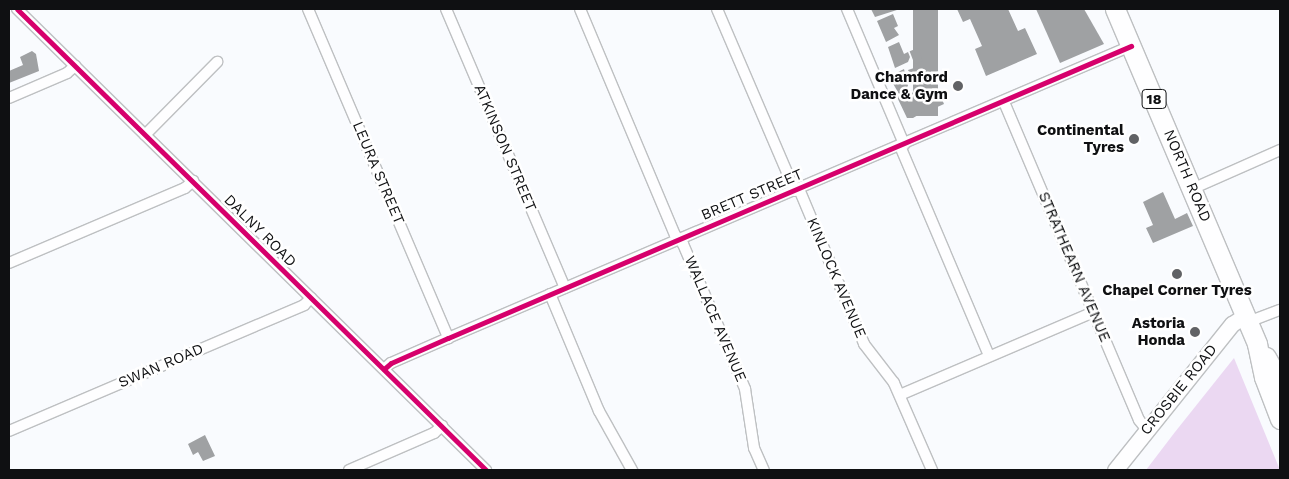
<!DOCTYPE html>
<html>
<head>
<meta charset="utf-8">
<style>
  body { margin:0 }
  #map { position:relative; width:1289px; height:479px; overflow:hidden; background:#f9fbfe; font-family:"Work Sans",sans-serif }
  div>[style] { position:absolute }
  .green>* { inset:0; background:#ebd8f2 }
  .building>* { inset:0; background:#9fa1a3; transform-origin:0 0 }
  .roads { filter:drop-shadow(1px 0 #bec0c2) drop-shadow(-1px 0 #bec0c2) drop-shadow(0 1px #bec0c2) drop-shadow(0 -1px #bec0c2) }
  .street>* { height:10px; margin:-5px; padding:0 5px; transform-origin:5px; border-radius:5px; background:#fefeff }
  .secondary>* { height:15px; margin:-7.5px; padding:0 7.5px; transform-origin:7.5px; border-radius:7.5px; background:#fefeff }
  .highway>* { height:19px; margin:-9.5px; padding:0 9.5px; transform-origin:9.5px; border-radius:9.5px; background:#fefeff }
  .cycleway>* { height:5px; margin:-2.5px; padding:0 2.5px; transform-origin:2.5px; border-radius:2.5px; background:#d6006c }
  .dots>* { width:14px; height:14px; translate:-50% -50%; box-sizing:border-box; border:2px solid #fff; border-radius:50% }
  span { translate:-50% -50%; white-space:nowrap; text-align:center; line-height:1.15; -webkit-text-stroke:5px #fff; paint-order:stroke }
  .shield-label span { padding:1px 4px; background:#fff; border:1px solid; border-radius:4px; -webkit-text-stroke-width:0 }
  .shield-label { font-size:14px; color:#0f1012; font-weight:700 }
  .poi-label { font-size:15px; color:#0f1012; font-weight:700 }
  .right { translate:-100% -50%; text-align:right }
  .street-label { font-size:15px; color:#0f1012 }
  .frame { position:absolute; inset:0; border:10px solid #0f1012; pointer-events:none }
</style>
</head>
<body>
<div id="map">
  <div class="green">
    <div style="clip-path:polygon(1234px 358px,1280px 470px,1146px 470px,1175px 432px)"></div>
  </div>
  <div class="building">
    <div style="clip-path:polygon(871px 9px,900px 9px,875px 17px)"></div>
    <div style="left:913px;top:9px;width:25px;height:107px"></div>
    <div style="clip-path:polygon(957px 9px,1008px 9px,1018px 31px,1025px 28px,1037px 54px,986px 76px,975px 49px,982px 46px,970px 19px,963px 22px)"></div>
    <div style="clip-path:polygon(1036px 9px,1084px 9px,1104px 44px,1060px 63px)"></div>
    <div style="clip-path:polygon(893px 14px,898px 26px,894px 28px,899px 35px,886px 42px,877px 21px)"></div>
    <div style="clip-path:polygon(899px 42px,904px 54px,908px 52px,910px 57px,908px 62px,895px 68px,888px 47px)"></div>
    <div style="left:918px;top:48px;width:14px;height:9px;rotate:69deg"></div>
    <div style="clip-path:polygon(32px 51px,36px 54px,39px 71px,9px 83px,9px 71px,23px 65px,20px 57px)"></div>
    <div style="clip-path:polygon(914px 68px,918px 78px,913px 80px,908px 70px)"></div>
    <div style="clip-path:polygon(904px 69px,908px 86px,899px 94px,891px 80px,895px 78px,894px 74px)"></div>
    <div style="clip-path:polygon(935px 83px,944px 104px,933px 109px,927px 95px,922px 97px,919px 90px)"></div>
    <div style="clip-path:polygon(907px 91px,914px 93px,917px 104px,921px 103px,925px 111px,913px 118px,907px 118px,897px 97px)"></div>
    <div style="clip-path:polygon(1163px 192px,1175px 219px,1187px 213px,1193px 226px,1153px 243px,1146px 228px,1153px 225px,1143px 202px)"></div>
    <div style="clip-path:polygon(205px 435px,215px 456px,203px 461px,198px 452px,193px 455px,188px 444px)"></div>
  </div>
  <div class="roads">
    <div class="street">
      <div style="left:17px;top:9px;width:658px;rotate:44.51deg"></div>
      <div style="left:308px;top:9px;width:358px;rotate:66.9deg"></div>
      <div style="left:446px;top:9px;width:303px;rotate:66.9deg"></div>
      <div style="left:580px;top:9px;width:245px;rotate:67.2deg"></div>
      <div style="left:675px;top:235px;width:12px;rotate:48deg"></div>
      <div style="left:683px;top:244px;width:158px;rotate:66.8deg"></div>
      <div style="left:745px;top:389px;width:60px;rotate:81.3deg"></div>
      <div style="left:754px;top:448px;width:24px;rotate:66deg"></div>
      <div style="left:717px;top:9px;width:198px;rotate:66.8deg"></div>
      <div style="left:847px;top:9px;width:147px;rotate:67.1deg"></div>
      <div style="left:9px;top:98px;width:63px;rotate:-23.3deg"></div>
      <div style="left:67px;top:73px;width:11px;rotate:-41deg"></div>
      <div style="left:1004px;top:102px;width:345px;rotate:67deg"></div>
      <div style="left:1139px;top:420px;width:13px;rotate:51deg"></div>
      <div style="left:145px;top:135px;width:103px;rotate:-45.4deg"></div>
      <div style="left:900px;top:146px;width:228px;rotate:67deg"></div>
      <div style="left:799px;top:189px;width:168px;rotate:67.2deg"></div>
      <div style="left:864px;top:344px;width:49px;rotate:52.4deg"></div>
      <div style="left:894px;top:383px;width:95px;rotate:66.4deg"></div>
      <div style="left:1192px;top:189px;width:96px;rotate:-23.9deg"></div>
      <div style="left:9px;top:263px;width:191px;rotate:-23.1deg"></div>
      <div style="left:185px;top:188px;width:11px;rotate:-41deg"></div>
      <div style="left:550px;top:294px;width:127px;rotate:67.3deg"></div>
      <div style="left:599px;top:411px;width:68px;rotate:60.8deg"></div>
      <div style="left:1248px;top:322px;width:34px;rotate:-21deg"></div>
      <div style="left:384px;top:369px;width:9px;rotate:-41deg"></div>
      <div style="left:391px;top:363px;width:62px;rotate:-23.7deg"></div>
      <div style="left:448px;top:338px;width:743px;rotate:-23.15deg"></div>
      <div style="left:900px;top:395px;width:211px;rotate:-23.2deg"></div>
      <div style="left:9px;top:431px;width:321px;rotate:-23.1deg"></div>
      <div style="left:304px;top:305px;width:10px;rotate:-45deg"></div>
      <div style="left:349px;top:470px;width:93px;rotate:-23.5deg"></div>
      <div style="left:434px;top:433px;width:11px;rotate:-41deg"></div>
    </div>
    <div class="secondary">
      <div style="left:1115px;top:470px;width:187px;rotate:-51.3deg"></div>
      <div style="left:1232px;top:324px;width:9px;rotate:-32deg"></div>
      <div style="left:1240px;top:319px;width:9px;rotate:21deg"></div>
    </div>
    <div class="highway">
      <div style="left:1115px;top:9px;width:364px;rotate:67deg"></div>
      <div style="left:1257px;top:344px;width:34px;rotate:78deg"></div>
      <div style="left:1264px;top:377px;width:45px;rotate:69.1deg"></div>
      <div style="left:1266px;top:357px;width:29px;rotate:61deg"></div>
    </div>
  </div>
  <div class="cycleway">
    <div style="left:17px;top:9px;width:658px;rotate:44.51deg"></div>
    <div style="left:384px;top:369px;width:9px;rotate:-41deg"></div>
    <div style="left:391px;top:363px;width:62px;rotate:-23.7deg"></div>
    <div style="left:448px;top:338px;width:743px;rotate:-23.15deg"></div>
  </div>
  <div class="dots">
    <div style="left:958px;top:86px;background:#616265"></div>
    <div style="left:1134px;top:139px;background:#616265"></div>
    <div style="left:1177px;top:274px;background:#616265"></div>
    <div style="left:1195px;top:332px;background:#616265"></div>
  </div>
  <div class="shield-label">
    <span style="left:1154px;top:99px">18</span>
  </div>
  <div class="poi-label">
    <span class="right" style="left:948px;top:86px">Chamford<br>Dance &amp; Gym</span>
    <span class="right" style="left:1124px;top:139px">Continental<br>Tyres</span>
    <span style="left:1177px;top:291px">Chapel Corner Tyres</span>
    <span class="right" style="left:1185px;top:332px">Astoria<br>Honda</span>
  </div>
  <div class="street-label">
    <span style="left:505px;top:148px;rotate:67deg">ATKINSON STREET</span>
    <span style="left:378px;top:173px;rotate:67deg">LEURA STREET</span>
    <span style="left:1187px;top:176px;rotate:67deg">NORTH ROAD</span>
    <span style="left:752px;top:195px;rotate:-23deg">BRETT STREET</span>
    <span style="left:260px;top:231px;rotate:45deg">DALNY ROAD</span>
    <span style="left:1074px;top:267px;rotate:67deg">STRATHEARN AVENUE</span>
    <span style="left:836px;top:278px;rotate:67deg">KINLOCK AVENUE</span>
    <span style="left:715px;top:319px;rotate:67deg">WALLACE AVENUE</span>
    <span style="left:161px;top:366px;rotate:-23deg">SWAN ROAD</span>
    <span style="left:1179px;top:390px;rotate:-51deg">CROSBIE ROAD</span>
  </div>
  <div class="frame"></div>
</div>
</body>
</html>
